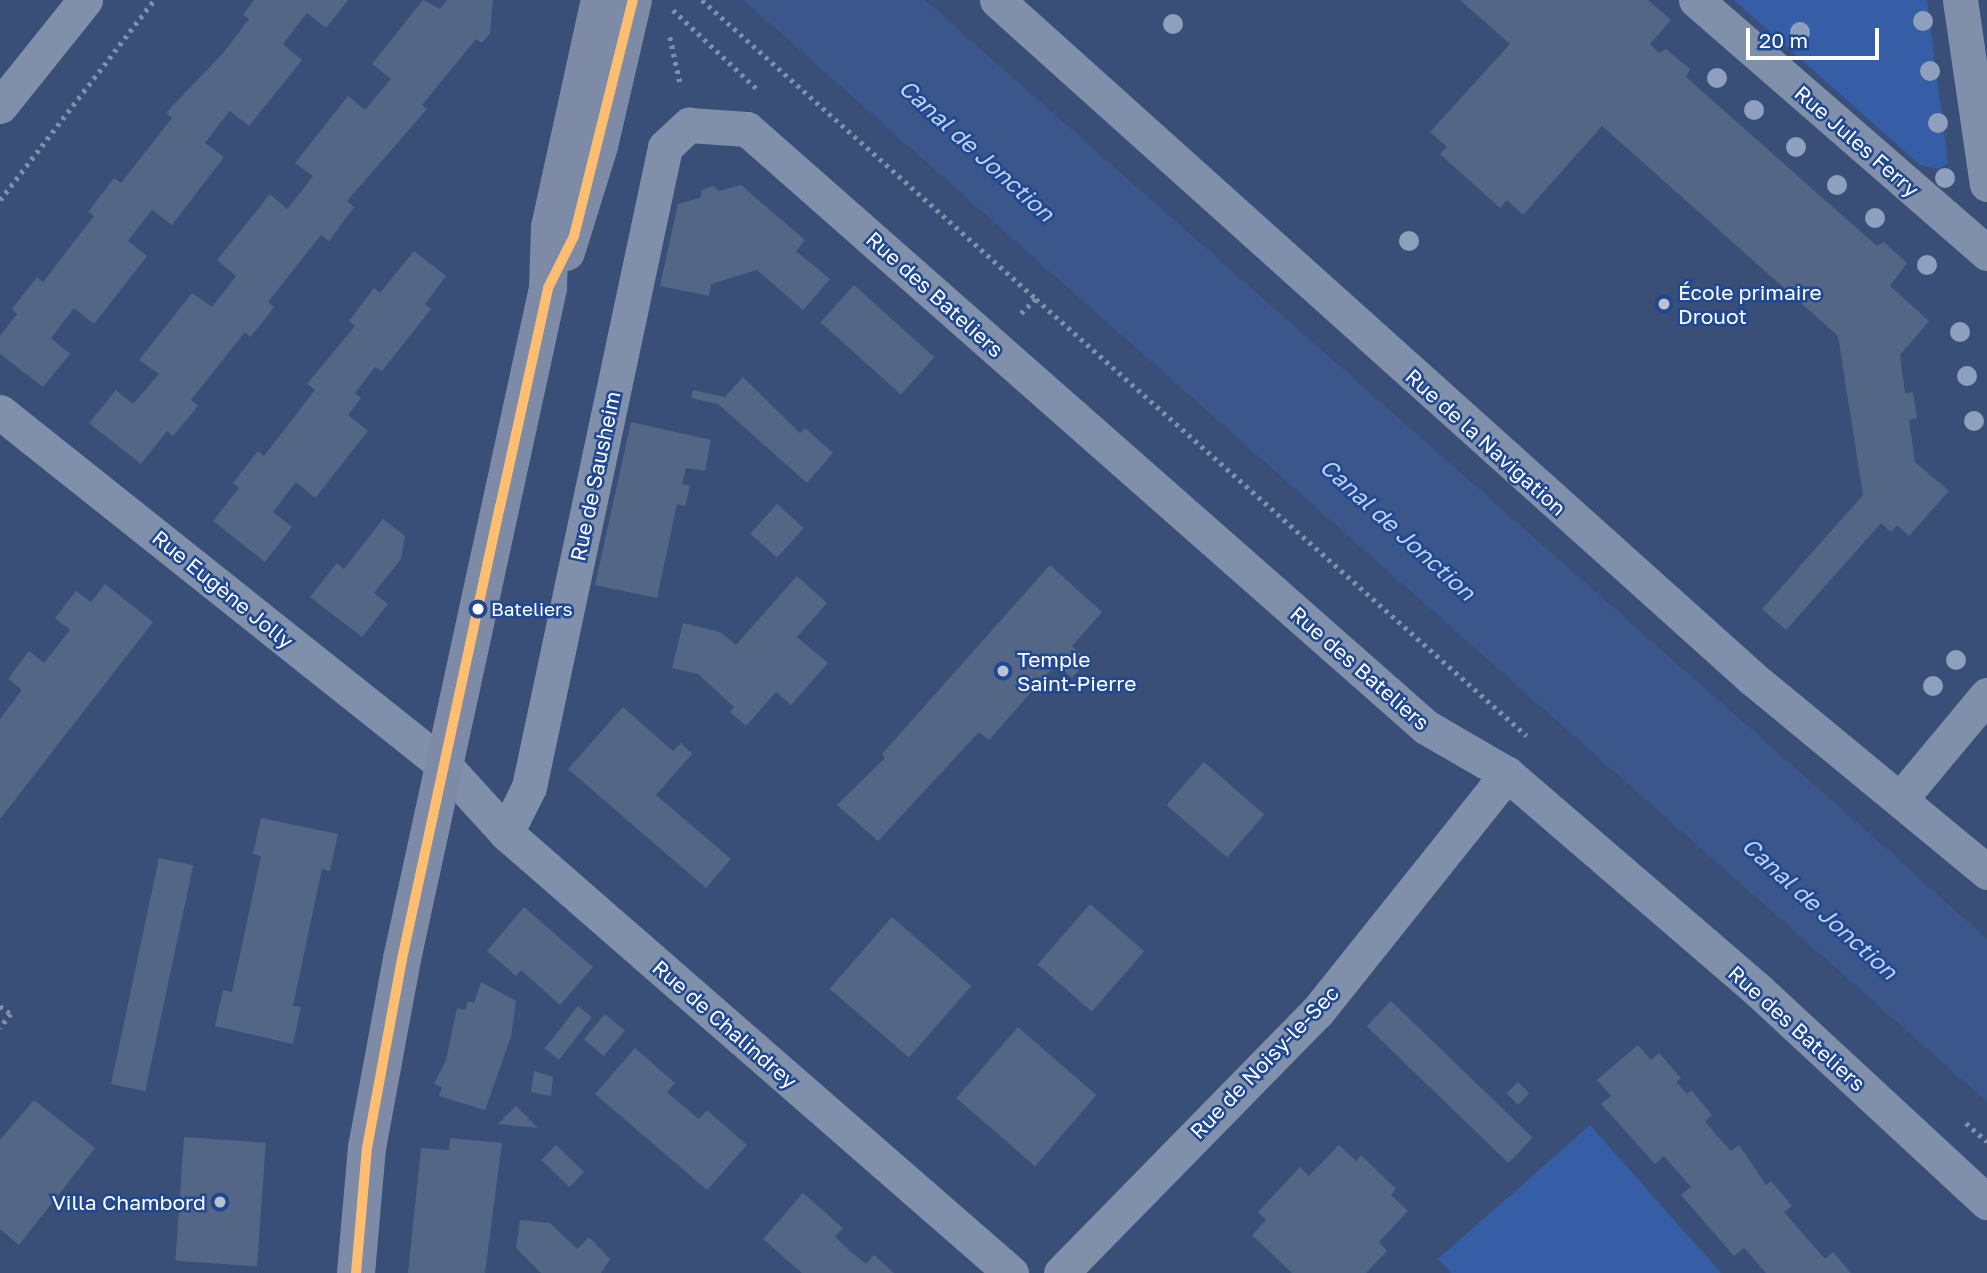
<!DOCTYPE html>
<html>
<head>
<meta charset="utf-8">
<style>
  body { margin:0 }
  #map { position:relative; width:1987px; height:1273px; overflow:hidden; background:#394f77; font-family:"Golos Text",sans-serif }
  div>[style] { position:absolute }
  .green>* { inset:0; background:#355ea6 }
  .water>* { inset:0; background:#3b568a }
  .building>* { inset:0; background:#536685; transform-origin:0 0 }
  .path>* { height:4.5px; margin-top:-2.25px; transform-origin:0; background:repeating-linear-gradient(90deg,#8190aa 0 3.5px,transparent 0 8.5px) }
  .street>* { height:35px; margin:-17.5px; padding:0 17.5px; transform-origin:17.5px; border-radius:17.5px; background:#8190aa }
  .secondary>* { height:38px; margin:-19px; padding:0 19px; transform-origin:19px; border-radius:19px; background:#7d8ba6 }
  .bus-1>* { height:10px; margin:-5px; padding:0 5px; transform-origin:5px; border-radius:5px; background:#febe71 }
  .trees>* { width:20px; height:20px; margin:-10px; border-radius:50%; background:#8fa0be }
  .dots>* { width:19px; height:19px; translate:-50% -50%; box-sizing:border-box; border:4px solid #204890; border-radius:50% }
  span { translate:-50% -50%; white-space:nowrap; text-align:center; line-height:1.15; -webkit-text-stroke:5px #204890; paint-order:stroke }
  .bus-label { font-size:19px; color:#fff }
  .left { translate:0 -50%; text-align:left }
  .street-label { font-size:21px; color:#fff }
  .poi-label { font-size:21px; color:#fff }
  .right { translate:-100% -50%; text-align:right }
  .water-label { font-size:23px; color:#bcd1f4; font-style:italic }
  .scale { position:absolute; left:1746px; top:28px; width:133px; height:32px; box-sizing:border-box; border:4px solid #fff; border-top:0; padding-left:9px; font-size:21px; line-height:24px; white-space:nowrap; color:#fff; -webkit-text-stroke:5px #204890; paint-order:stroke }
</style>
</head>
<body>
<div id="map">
  <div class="green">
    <div style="clip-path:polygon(1734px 0,1927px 0,1948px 163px,1939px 169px,1920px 165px)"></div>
    <div style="clip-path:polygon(1590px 1125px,1721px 1273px,1451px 1273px,1438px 1259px)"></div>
  </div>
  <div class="water">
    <div style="clip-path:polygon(743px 0,925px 0,1895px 856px,1987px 939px,1987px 1102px)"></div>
  </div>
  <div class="building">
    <div style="clip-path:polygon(254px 0,348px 0,326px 28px,307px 13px,283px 44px,302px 60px,249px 126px,230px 111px,217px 127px,205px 143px,224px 157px,172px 225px,152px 210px,140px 225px,128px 241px,147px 256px,94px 324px,74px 308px,51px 338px,70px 354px,43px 387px,0 354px,0 336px,17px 314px,12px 309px,37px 277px,43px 282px,94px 216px,88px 212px,114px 178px,121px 183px,172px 118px,166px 113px,224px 52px,249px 19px,243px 15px)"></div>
    <div style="clip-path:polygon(423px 0,440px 9px,447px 0,493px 0,490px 33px,482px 43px,476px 39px,422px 105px,427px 109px,347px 201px,354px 207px,329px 241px,321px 235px,268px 302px,274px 307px,262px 323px,250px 337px,245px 332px,191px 400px,198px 406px,173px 436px,167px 431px,141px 464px,89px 423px,116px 390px,133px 404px,159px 374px,139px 360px,192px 293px,212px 307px,236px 276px,217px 260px,270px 194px,287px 209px,301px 192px,313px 176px,295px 163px,348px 96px,365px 110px,391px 79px,372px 64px)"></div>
    <div style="clip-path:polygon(1460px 0,1648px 0,1671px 20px,1650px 44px,1659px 53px,1666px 49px,1690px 69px,1686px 77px,1877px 246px,1884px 242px,1907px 263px,1890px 286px,1929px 321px,1900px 355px,1905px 393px,1913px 392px,1917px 418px,1909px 420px,1915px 462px,1949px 491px,1909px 536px,1897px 525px,1891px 532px,1881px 523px,1786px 630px,1762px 609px,1863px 495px,1838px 336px,1602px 126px,1523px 215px,1507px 200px,1500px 208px,1440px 154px,1447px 147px,1430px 132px,1510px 44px)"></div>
    <div style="clip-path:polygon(741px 185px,805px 240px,796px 251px,830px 279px,803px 310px,757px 270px,711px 284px,709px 296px,660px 286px,678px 204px,700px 198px,702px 190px,713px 186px,719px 191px)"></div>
    <div style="clip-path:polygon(414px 251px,446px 276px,425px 304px,431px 309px,382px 371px,375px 367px,355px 393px,361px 398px,348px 415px,368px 431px,315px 498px,296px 482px,273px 512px,292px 527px,265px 562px,213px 521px,239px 488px,233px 483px,258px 451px,264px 456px,315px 390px,307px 384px,355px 326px,349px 321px,374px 288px,380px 293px)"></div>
    <div style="left:854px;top:285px;width:108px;height:50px;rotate:42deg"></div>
    <div style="clip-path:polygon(743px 377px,800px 433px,805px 428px,833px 453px,807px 483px,718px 404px,691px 398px,693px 390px,725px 397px)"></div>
    <div style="clip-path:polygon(631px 422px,711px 440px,705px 471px,686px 468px,682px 484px,690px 486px,685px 506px,677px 504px,657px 598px,595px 585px)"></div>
    <div style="left:777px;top:504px;width:36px;height:40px;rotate:42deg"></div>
    <div style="clip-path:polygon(383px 519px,405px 536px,401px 559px,374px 593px,388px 604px,362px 637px,310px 597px,337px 563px,344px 569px)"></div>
    <div style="clip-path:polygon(1050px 565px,1102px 612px,1072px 646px,1087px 660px,1072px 678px,1056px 664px,989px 740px,979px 732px,878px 841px,837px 805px,885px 758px,882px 754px)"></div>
    <div style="clip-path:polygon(797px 576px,827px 603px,797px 637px,828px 663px,791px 705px,776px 692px,746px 726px,730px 712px,734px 707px,698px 674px,672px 668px,683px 623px,720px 632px,736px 645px)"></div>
    <div style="clip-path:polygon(105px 584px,153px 622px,0 819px,0 719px,22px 690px,8px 679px,29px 651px,44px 663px,70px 630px,55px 618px,76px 591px,91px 602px)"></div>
    <div style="clip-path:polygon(623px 707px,673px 751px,681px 743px,692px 754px,656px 795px,731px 859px,706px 888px,568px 769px)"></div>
    <div style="left:1204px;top:762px;width:80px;height:57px;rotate:41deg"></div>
    <div style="clip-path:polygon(261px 818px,338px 834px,330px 871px,322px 869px,293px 1006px,301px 1007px,293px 1044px,215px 1026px,223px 990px,232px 992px,261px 856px,253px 854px)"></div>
    <div style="left:159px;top:858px;width:35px;height:231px;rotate:12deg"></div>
    <div style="left:1090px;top:904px;width:72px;height:80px;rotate:41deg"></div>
    <div style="clip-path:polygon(524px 907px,593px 967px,560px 1005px,521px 970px,516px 976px,487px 951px)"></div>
    <div style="left:892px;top:917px;width:105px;height:95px;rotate:41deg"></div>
    <div style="clip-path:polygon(481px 982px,516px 1001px,511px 1037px,485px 1110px,439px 1096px,442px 1087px,434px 1084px,446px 1060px,457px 1008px,465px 1010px,468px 1001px,474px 1003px)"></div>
    <div style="left:1391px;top:1001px;width:197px;height:35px;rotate:44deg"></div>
    <div style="left:578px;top:1006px;width:18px;height:54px;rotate:38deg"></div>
    <div style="left:605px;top:1014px;width:26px;height:33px;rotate:40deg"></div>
    <div style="left:1018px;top:1027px;width:104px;height:94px;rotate:41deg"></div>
    <div style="clip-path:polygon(1638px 1045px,1651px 1060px,1659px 1053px,1681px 1078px,1676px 1082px,1687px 1094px,1691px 1090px,1712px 1115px,1705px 1121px,1718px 1137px,1731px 1151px,1739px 1145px,1766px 1185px,1771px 1181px,1792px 1206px,1784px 1212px,1811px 1243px,1825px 1259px,1833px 1252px,1851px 1273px,1766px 1273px,1744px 1248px,1734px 1256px,1681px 1195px,1691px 1187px,1664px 1156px,1655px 1164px,1601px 1104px,1611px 1096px,1597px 1080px)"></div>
    <div style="clip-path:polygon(635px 1048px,675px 1083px,667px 1092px,683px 1106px,699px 1119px,707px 1110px,747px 1145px,707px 1190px,595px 1094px)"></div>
    <div style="clip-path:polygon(534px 1071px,553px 1077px,551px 1096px,531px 1092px)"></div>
    <div style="left:1518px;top:1082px;width:16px;height:16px;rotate:45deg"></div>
    <div style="clip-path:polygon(34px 1100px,95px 1148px,19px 1245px,0 1229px,0 1140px)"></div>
    <div style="clip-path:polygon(516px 1106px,538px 1128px,498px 1124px)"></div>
    <div style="left:184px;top:1137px;width:82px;height:124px;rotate:4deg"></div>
    <div style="clip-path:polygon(450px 1138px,502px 1143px,485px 1273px,408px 1273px,421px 1148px,449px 1150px)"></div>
    <div style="left:556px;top:1145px;width:39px;height:21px;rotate:44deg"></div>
    <div style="clip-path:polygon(1339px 1145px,1356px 1161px,1361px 1155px,1396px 1189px,1391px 1195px,1408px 1211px,1379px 1242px,1387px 1251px,1366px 1273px,1292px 1273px,1252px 1235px,1266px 1220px,1258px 1212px,1300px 1167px,1309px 1176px)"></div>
    <div style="clip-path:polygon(803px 1193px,843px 1228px,835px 1237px,850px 1251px,866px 1264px,874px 1255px,894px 1273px,802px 1273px,763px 1239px)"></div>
    <div style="clip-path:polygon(520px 1220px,550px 1223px,577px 1249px,589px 1237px,610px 1259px,601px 1273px,541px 1273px,516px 1248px)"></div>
  </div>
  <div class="path">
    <div style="left:702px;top:0;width:448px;rotate:41.8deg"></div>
    <div style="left:1036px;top:299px;width:24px;rotate:135deg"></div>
    <div style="left:673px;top:10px;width:114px;rotate:43.2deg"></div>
    <div style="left:670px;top:37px;width:51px;rotate:77.6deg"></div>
    <div style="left:0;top:200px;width:252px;rotate:-52.4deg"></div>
    <div style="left:1036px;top:299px;width:657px;rotate:41.67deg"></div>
    <div style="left:0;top:1006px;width:14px;rotate:36deg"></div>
    <div style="left:11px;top:1014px;width:18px;rotate:128deg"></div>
    <div style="left:1966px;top:1123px;width:28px;rotate:41deg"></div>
  </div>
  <div class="street">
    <div style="left:997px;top:0;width:1015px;rotate:41.92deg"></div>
    <div style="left:1752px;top:678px;width:305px;rotate:39.5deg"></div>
    <div style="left:1696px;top:0;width:386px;rotate:41deg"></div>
    <div style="left:1960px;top:0;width:186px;rotate:81.7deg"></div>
    <div style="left:0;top:106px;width:136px;rotate:-51.3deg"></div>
    <div style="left:0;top:412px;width:570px;rotate:38.52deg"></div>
    <div style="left:446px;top:767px;width:89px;rotate:47.7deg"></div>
    <div style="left:506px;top:833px;width:670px;rotate:41.07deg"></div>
    <div style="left:1902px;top:797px;width:133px;rotate:-50.2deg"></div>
    <div style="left:506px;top:833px;width:51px;rotate:-63.4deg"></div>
    <div style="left:529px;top:787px;width:654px;rotate:-78deg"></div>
    <div style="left:665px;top:147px;width:33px;rotate:-43deg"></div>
    <div style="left:689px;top:125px;width:58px;rotate:3.9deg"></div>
    <div style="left:747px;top:129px;width:905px;rotate:41.37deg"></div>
    <div style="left:1426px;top:727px;width:94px;rotate:30.1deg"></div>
    <div style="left:1507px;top:774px;width:333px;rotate:40.7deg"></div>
    <div style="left:1759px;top:991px;width:311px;rotate:42.8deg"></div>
    <div style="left:1061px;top:1273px;width:366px;rotate:-45.6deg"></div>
    <div style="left:1317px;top:1012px;width:305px;rotate:-51.4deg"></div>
  </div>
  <div class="secondary">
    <div style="left:566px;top:252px;width:111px;rotate:-72.7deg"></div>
    <div style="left:599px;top:146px;width:150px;rotate:-76.9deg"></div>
    <div style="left:356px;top:1273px;width:125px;rotate:-85deg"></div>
    <div style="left:367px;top:1148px;width:192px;rotate:-79.5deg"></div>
    <div style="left:402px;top:959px;width:687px;rotate:-77.72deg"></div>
    <div style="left:548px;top:288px;width:61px;rotate:-88.1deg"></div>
    <div style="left:550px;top:227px;width:232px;rotate:-77.6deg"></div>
  </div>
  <div class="bus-1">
    <div style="left:356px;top:1273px;width:125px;rotate:-85deg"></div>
    <div style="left:367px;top:1148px;width:192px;rotate:-79.5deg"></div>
    <div style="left:402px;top:959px;width:463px;rotate:-77.8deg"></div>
    <div style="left:500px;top:507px;width:224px;rotate:-77.6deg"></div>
    <div style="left:548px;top:288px;width:58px;rotate:-63.4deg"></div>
    <div style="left:574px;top:236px;width:243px;rotate:-76deg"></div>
  </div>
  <div class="trees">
    <div style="left:1923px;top:21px"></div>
    <div style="left:1173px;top:24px"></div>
    <div style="left:1800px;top:32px"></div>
    <div style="left:1930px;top:71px"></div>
    <div style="left:1717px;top:78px"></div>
    <div style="left:1754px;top:110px"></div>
    <div style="left:1938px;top:123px"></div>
    <div style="left:1796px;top:147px"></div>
    <div style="left:1945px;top:178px"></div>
    <div style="left:1837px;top:185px"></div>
    <div style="left:1875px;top:218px"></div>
    <div style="left:1409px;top:241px"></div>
    <div style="left:1927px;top:265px"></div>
    <div style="left:1960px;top:332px"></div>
    <div style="left:1967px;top:376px"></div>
    <div style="left:1974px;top:421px"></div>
    <div style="left:1956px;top:660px"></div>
    <div style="left:1933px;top:686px"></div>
  </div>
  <div class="dots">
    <div style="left:1664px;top:304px;background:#bac1cf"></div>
    <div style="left:478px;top:609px;background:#fff"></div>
    <div style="left:1003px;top:671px;background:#bac1cf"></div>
    <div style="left:220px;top:1202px;background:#bac1cf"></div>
  </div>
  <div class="bus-label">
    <span class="left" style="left:491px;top:609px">Bateliers</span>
  </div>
  <div class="street-label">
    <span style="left:1857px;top:141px;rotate:41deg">Rue Jules Ferry</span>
    <span style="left:935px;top:294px;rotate:42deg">Rue des Bateliers</span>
    <span style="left:1486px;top:442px;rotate:42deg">Rue de la Navigation</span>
    <span style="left:595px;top:476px;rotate:-78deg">Rue de Sausheim</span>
    <span style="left:223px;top:589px;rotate:39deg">Rue Eugène Jolly</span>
    <span style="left:1360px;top:668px;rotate:41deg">Rue des Bateliers</span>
    <span style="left:725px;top:1024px;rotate:41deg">Rue de Chalindrey</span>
    <span style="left:1797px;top:1028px;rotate:42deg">Rue des Bateliers</span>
    <span style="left:1264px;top:1062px;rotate:-46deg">Rue de Noisy-le-Sec</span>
  </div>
  <div class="poi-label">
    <span class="left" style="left:1678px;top:304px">École primaire<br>Drouot</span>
    <span class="left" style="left:1017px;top:671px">Temple<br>Saint-Pierre</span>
    <span class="right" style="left:206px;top:1202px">Villa Chambord</span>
  </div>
  <div class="water-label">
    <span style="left:977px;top:150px;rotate:42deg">Canal de Jonction</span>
    <span style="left:1398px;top:529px;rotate:42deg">Canal de Jonction</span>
    <span style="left:1820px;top:908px;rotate:42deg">Canal de Jonction</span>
  </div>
  <div class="scale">20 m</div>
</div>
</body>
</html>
